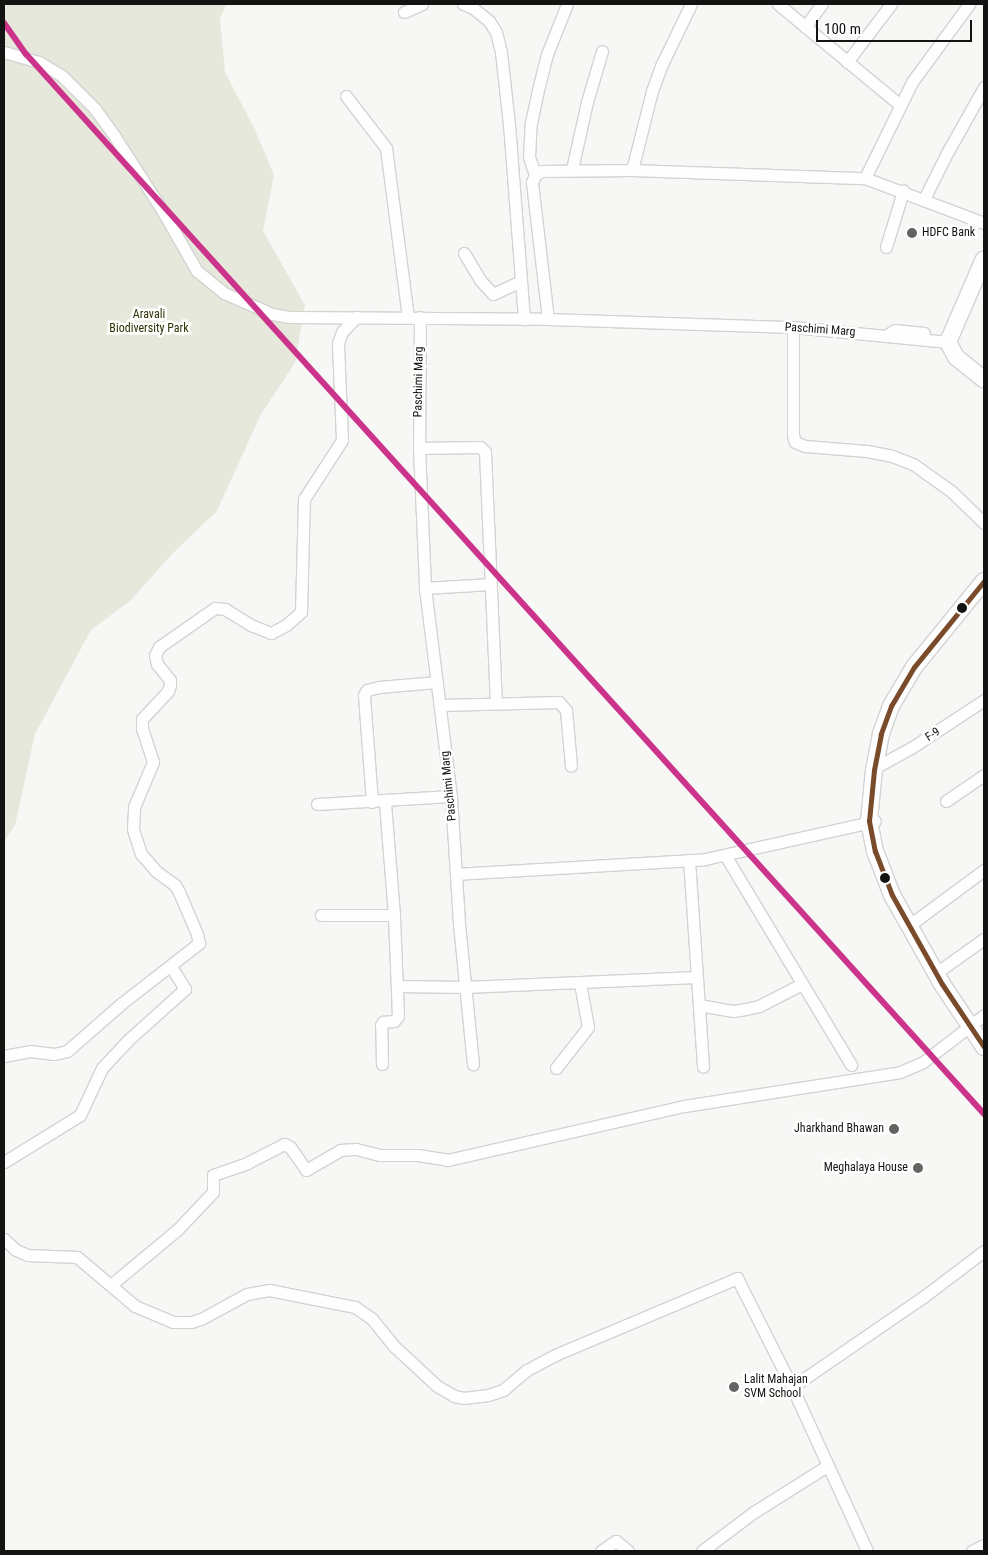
<!DOCTYPE html>
<html>
<head>
<meta charset="utf-8">
<style>
  body { margin:0 }
  #map { position:relative; width:988px; height:1555px; overflow:hidden; background:#f7f7f6; font-family:"Roboto Condensed",sans-serif }
  div>[style] { position:absolute }
  .green>* { inset:0; background:#e6e8dc }
  .roads { filter:drop-shadow(1px 0 #d3d3d2) drop-shadow(-1px 0 #d3d3d2) drop-shadow(0 1px #d3d3d2) drop-shadow(0 -1px #d3d3d2) }
  .street>* { height:11px; margin:-5.5px; padding:0 5.5px; transform-origin:5.5px; border-radius:5.5px; background:#fefefe }
  .secondary>* { height:16px; margin:-8px; padding:0 8px; transform-origin:8px; border-radius:8px; background:#fefefe }
  .bus-1>* { height:5px; margin:-2.5px; padding:0 2.5px; transform-origin:2.5px; border-radius:2.5px; background:#7a4b2a }
  .metro-1>* { height:6px; margin:-3px; padding:0 3px; transform-origin:3px; border-radius:3px; background:#cc338b }
  .dots>* { width:14px; height:14px; translate:-50% -50%; box-sizing:border-box; border:2px solid #fffffe; border-radius:50% }
  span { translate:-50% -50%; white-space:nowrap; text-align:center; line-height:1.15; -webkit-text-stroke:5px #fffffe; paint-order:stroke }
  .poi-label { font-size:12px; color:#131312 }
  .left { translate:0 -50%; text-align:left }
  .right { translate:-100% -50%; text-align:right }
  .park-label { font-size:12px; color:#2f3006 }
  .street-label { font-size:12px; color:#131312 }
  .frame { position:absolute; inset:0; border:5px solid #131312; pointer-events:none }
  .scale { position:absolute; left:816px; top:20px; width:156px; height:22px; box-sizing:border-box; border:2px solid #131312; border-top:0; padding-left:6px; font-size:15px; line-height:18px; white-space:nowrap; color:#131312; -webkit-text-stroke:4px #fffffe; paint-order:stroke }
</style>
</head>
<body>
<div id="map">
  <div class="green">
    <div style="clip-path:polygon(4px 4px,227px 4px,220px 18px,225px 72px,255px 130px,274px 175px,263px 231px,305px 305px,295px 363px,261px 414px,217px 511px,172px 554px,131px 600px,91px 630px,35px 734px,15px 825px,4px 842px)"></div>
  </div>
  <div class="roads">
    <div class="street">
      <div style="left:463px;top:4px;width:11px;rotate:22deg"></div>
      <div style="left:473px;top:8px;width:21px;rotate:39deg"></div>
      <div style="left:489px;top:21px;width:13px;rotate:58deg"></div>
      <div style="left:496px;top:32px;width:21px;rotate:76deg"></div>
      <div style="left:501px;top:52px;width:72px;rotate:83.7deg"></div>
      <div style="left:509px;top:124px;width:196px;rotate:85.6deg"></div>
      <div style="left:778px;top:4px;width:158px;rotate:39.6deg"></div>
      <div style="left:404px;top:12px;width:20px;rotate:-24deg"></div>
      <div style="left:805px;top:27px;width:29px;rotate:-54deg"></div>
      <div style="left:4px;top:52px;width:36px;rotate:16deg"></div>
      <div style="left:39px;top:62px;width:27px;rotate:31deg"></div>
      <div style="left:62px;top:76px;width:47px;rotate:45deg"></div>
      <div style="left:95px;top:109px;width:34px;rotate:54deg"></div>
      <div style="left:115px;top:137px;width:87px;rotate:57.2deg"></div>
      <div style="left:162px;top:210px;width:70px;rotate:60.2deg"></div>
      <div style="left:197px;top:271px;width:35px;rotate:39deg"></div>
      <div style="left:224px;top:293px;width:52px;rotate:23.6deg"></div>
      <div style="left:272px;top:314px;width:17px;rotate:10deg"></div>
      <div style="left:289px;top:317px;width:259px;rotate:0.4deg"></div>
      <div style="left:548px;top:319px;width:245px;rotate:1.9deg"></div>
      <div style="left:793px;top:327px;width:156px;rotate:5.5deg"></div>
      <div style="left:847px;top:62px;width:73px;rotate:-52.8deg"></div>
      <div style="left:346px;top:96px;width:66px;rotate:52.4deg"></div>
      <div style="left:386px;top:148px;width:170px;rotate:82.6deg"></div>
      <div style="left:572px;top:169px;width:69px;rotate:-77.4deg"></div>
      <div style="left:587px;top:102px;width:53px;rotate:-73.6deg"></div>
      <div style="left:632px;top:170px;width:81px;rotate:-75.8deg"></div>
      <div style="left:652px;top:91px;width:29px;rotate:-70deg"></div>
      <div style="left:662px;top:64px;width:67px;rotate:-64.2deg"></div>
      <div style="left:535px;top:175px;width:20px;rotate:-108deg"></div>
      <div style="left:529px;top:156px;width:33px;rotate:-87deg"></div>
      <div style="left:531px;top:123px;width:30px;rotate:-78deg"></div>
      <div style="left:537px;top:94px;width:38px;rotate:-76deg"></div>
      <div style="left:546px;top:57px;width:57px;rotate:-68.4deg"></div>
      <div style="left:865px;top:178px;width:107px;rotate:-63.9deg"></div>
      <div style="left:912px;top:82px;width:97px;rotate:-53.8deg"></div>
      <div style="left:924px;top:199px;width:51px;rotate:-63.4deg"></div>
      <div style="left:947px;top:153px;width:76px;rotate:-60.7deg"></div>
      <div style="left:886px;top:247px;width:59px;rotate:-73.1deg"></div>
      <div style="left:464px;top:253px;width:31px;rotate:59deg"></div>
      <div style="left:480px;top:280px;width:19px;rotate:47deg"></div>
      <div style="left:493px;top:294px;width:31px;rotate:-25deg"></div>
      <div style="left:420px;top:317px;width:131px;rotate:90.4deg"></div>
      <div style="left:419px;top:448px;width:140px;rotate:87.5deg"></div>
      <div style="left:425px;top:588px;width:210px;rotate:82.9deg"></div>
      <div style="left:451px;top:796px;width:128px;rotate:86.4deg"></div>
      <div style="left:459px;top:924px;width:141px;rotate:84.3deg"></div>
      <div style="left:548px;top:319px;width:138px;rotate:-96.7deg"></div>
      <div style="left:532px;top:182px;width:8px;rotate:-67deg"></div>
      <div style="left:535px;top:175px;width:7px;rotate:-34deg"></div>
      <div style="left:541px;top:171px;width:91px;rotate:-0.6deg"></div>
      <div style="left:632px;top:170px;width:233px;rotate:2deg"></div>
      <div style="left:865px;top:178px;width:127px;rotate:20.7deg"></div>
      <div style="left:793px;top:327px;width:108px;rotate:90deg"></div>
      <div style="left:793px;top:435px;width:7px;rotate:74deg"></div>
      <div style="left:795px;top:442px;width:11px;rotate:22deg"></div>
      <div style="left:805px;top:446px;width:62px;rotate:4.6deg"></div>
      <div style="left:867px;top:451px;width:25px;rotate:11deg"></div>
      <div style="left:892px;top:456px;width:22px;rotate:21deg"></div>
      <div style="left:913px;top:464px;width:47px;rotate:35.4deg"></div>
      <div style="left:951px;top:491px;width:46px;rotate:44.1deg"></div>
      <div style="left:887px;top:335px;width:9px;rotate:-32deg"></div>
      <div style="left:895px;top:330px;width:29px;rotate:6deg"></div>
      <div style="left:419px;top:448px;width:61px;rotate:-0.9deg"></div>
      <div style="left:480px;top:447px;width:7px;rotate:45deg"></div>
      <div style="left:485px;top:452px;width:250px;rotate:87.5deg"></div>
      <div style="left:425px;top:588px;width:65px;rotate:-3.5deg"></div>
      <div style="left:441px;top:705px;width:118px;rotate:-1.5deg"></div>
      <div style="left:559px;top:702px;width:11px;rotate:49deg"></div>
      <div style="left:566px;top:710px;width:56px;rotate:84.9deg"></div>
      <div style="left:880px;top:765px;width:35px;rotate:-29deg"></div>
      <div style="left:911px;top:748px;width:87px;rotate:-33.3deg"></div>
      <div style="left:946px;top:801px;width:46px;rotate:-34.4deg"></div>
      <div style="left:372px;top:802px;width:107px;rotate:-94.3deg"></div>
      <div style="left:364px;top:695px;width:6px;rotate:-59deg"></div>
      <div style="left:367px;top:690px;width:12px;rotate:-14deg"></div>
      <div style="left:379px;top:687px;width:58px;rotate:-4.9deg"></div>
      <div style="left:317px;top:804px;width:134px;rotate:-3.4deg"></div>
      <div style="left:725px;top:855px;width:245px;rotate:59deg"></div>
      <div style="left:689px;top:860px;width:207px;rotate:86.1deg"></div>
      <div style="left:456px;top:874px;width:249px;rotate:-3.4deg"></div>
      <div style="left:705px;top:859px;width:174px;rotate:-12.6deg"></div>
      <div style="left:321px;top:915px;width:73px"></div>
      <div style="left:915px;top:921px;width:86px;rotate:-36.5deg"></div>
      <div style="left:943px;top:968px;width:50px;rotate:-35.3deg"></div>
      <div style="left:398px;top:986px;width:67px;rotate:0.9deg"></div>
      <div style="left:465px;top:987px;width:231px;rotate:-2.5deg"></div>
      <div style="left:699px;top:1005px;width:35px;rotate:10deg"></div>
      <div style="left:733px;top:1011px;width:13px;rotate:-9deg"></div>
      <div style="left:746px;top:1009px;width:13px;rotate:-13deg"></div>
      <div style="left:759px;top:1006px;width:48px;rotate:-27.1deg"></div>
      <div style="left:4px;top:1056px;width:26px;rotate:-11deg"></div>
      <div style="left:30px;top:1051px;width:24px;rotate:7deg"></div>
      <div style="left:54px;top:1054px;width:13px;rotate:-13deg"></div>
      <div style="left:67px;top:1051px;width:73px;rotate:-41.1deg"></div>
      <div style="left:122px;top:1003px;width:98px;rotate:-37.9deg"></div>
      <div style="left:199px;top:943px;width:9px;rotate:-103deg"></div>
      <div style="left:197px;top:934px;width:46px;rotate:-113.2deg"></div>
      <div style="left:179px;top:892px;width:8px;rotate:-120deg"></div>
      <div style="left:175px;top:885px;width:24px;rotate:-144deg"></div>
      <div style="left:156px;top:871px;width:23px;rotate:-131deg"></div>
      <div style="left:141px;top:854px;width:26px;rotate:-108deg"></div>
      <div style="left:133px;top:829px;width:22px;rotate:-87deg"></div>
      <div style="left:134px;top:807px;width:49px;rotate:-67.1deg"></div>
      <div style="left:153px;top:762px;width:36px;rotate:-108deg"></div>
      <div style="left:142px;top:728px;width:9px;rotate:-90deg"></div>
      <div style="left:142px;top:719px;width:38px;rotate:-47deg"></div>
      <div style="left:168px;top:691px;width:6px;rotate:-72deg"></div>
      <div style="left:170px;top:685px;width:5px;rotate:-90deg"></div>
      <div style="left:170px;top:680px;width:21px;rotate:-129deg"></div>
      <div style="left:157px;top:664px;width:9px;rotate:-103deg"></div>
      <div style="left:155px;top:655px;width:9px;rotate:-63deg"></div>
      <div style="left:159px;top:647px;width:68px;rotate:-34.9deg"></div>
      <div style="left:215px;top:608px;width:10px;rotate:6deg"></div>
      <div style="left:225px;top:609px;width:31px;rotate:32deg"></div>
      <div style="left:251px;top:625px;width:22px;rotate:22deg"></div>
      <div style="left:271px;top:633px;width:17px;rotate:-28deg"></div>
      <div style="left:286px;top:625px;width:20px;rotate:-41deg"></div>
      <div style="left:301px;top:612px;width:113px;rotate:-88.5deg"></div>
      <div style="left:304px;top:499px;width:70px;rotate:-57.2deg"></div>
      <div style="left:342px;top:440px;width:97px;rotate:-92.4deg"></div>
      <div style="left:338px;top:343px;width:12px;rotate:-70deg"></div>
      <div style="left:342px;top:332px;width:21px;rotate:-47deg"></div>
      <div style="left:382px;top:1064px;width:39px;rotate:-91deg"></div>
      <div style="left:381px;top:1025px;width:4px;rotate:-56deg"></div>
      <div style="left:383px;top:1022px;width:11px;rotate:-5deg"></div>
      <div style="left:394px;top:1021px;width:6px;rotate:-51deg"></div>
      <div style="left:398px;top:1016px;width:101px;rotate:-92.3deg"></div>
      <div style="left:394px;top:915px;width:113px;rotate:-94.6deg"></div>
      <div style="left:556px;top:1068px;width:52px;rotate:-52deg"></div>
      <div style="left:588px;top:1027px;width:45px;rotate:-100.3deg"></div>
      <div style="left:4px;top:1162px;width:89px;rotate:-31.7deg"></div>
      <div style="left:80px;top:1115px;width:52px;rotate:-64.9deg"></div>
      <div style="left:102px;top:1068px;width:37px;rotate:-47deg"></div>
      <div style="left:127px;top:1041px;width:78px;rotate:-41.9deg"></div>
      <div style="left:185px;top:989px;width:26px;rotate:-122deg"></div>
      <div style="left:4px;top:1239px;width:16px;rotate:43deg"></div>
      <div style="left:16px;top:1250px;width:13px;rotate:23deg"></div>
      <div style="left:28px;top:1255px;width:49px;rotate:2.3deg"></div>
      <div style="left:77px;top:1257px;width:76px;rotate:40.2deg"></div>
      <div style="left:135px;top:1306px;width:41px;rotate:22.8deg"></div>
      <div style="left:173px;top:1322px;width:18px"></div>
      <div style="left:191px;top:1322px;width:10px;rotate:-17deg"></div>
      <div style="left:201px;top:1319px;width:52px;rotate:-28.5deg"></div>
      <div style="left:247px;top:1294px;width:22px;rotate:-10deg"></div>
      <div style="left:269px;top:1290px;width:88px;rotate:11.2deg"></div>
      <div style="left:355px;top:1307px;width:21px;rotate:35deg"></div>
      <div style="left:372px;top:1319px;width:36px;rotate:51deg"></div>
      <div style="left:395px;top:1347px;width:57px;rotate:42.9deg"></div>
      <div style="left:437px;top:1386px;width:20px;rotate:30deg"></div>
      <div style="left:454px;top:1396px;width:10px;rotate:11deg"></div>
      <div style="left:464px;top:1398px;width:24px;rotate:-7deg"></div>
      <div style="left:488px;top:1395px;width:16px;rotate:-18deg"></div>
      <div style="left:503px;top:1390px;width:31px;rotate:-40deg"></div>
      <div style="left:527px;top:1370px;width:32px;rotate:-28deg"></div>
      <div style="left:555px;top:1355px;width:198px;rotate:-22.9deg"></div>
      <div style="left:737px;top:1278px;width:122px;rotate:63.2deg"></div>
      <div style="left:792px;top:1387px;width:180px;rotate:65.4deg"></div>
      <div style="left:112px;top:1284px;width:86px;rotate:-39.8deg"></div>
      <div style="left:178px;top:1229px;width:51px;rotate:-46.6deg"></div>
      <div style="left:213px;top:1192px;width:17px;rotate:-90deg"></div>
      <div style="left:213px;top:1175px;width:36px;rotate:-19deg"></div>
      <div style="left:247px;top:1163px;width:42px;rotate:-27.2deg"></div>
      <div style="left:284px;top:1144px;width:7px;rotate:27deg"></div>
      <div style="left:290px;top:1147px;width:28px;rotate:55deg"></div>
      <div style="left:306px;top:1170px;width:39px;rotate:-30deg"></div>
      <div style="left:340px;top:1150px;width:16px;rotate:-4deg"></div>
      <div style="left:356px;top:1149px;width:25px;rotate:14deg"></div>
      <div style="left:380px;top:1155px;width:38px"></div>
      <div style="left:418px;top:1155px;width:30px;rotate:9deg"></div>
      <div style="left:448px;top:1160px;width:242px;rotate:-12.9deg"></div>
      <div style="left:684px;top:1106px;width:219px;rotate:-8.9deg"></div>
      <div style="left:900px;top:1072px;width:25px;rotate:-23deg"></div>
      <div style="left:923px;top:1062px;width:77px;rotate:-37.6deg"></div>
      <div style="left:792px;top:1387px;width:159px;rotate:-34.5deg"></div>
      <div style="left:923px;top:1297px;width:76px;rotate:-37deg"></div>
      <div style="left:601px;top:1551px;width:18px;rotate:-34deg"></div>
      <div style="left:616px;top:1541px;width:16px;rotate:40deg"></div>
      <div style="left:702px;top:1551px;width:65px;rotate:-36.9deg"></div>
      <div style="left:754px;top:1512px;width:86px;rotate:-32.2deg"></div>
      <div style="left:972px;top:1551px;width:13px;rotate:-27deg"></div>
    </div>
    <div class="secondary">
      <div style="left:948px;top:342px;width:90px;rotate:-66.6deg"></div>
      <div style="left:948px;top:342px;width:17px;rotate:62deg"></div>
      <div style="left:956px;top:357px;width:36px;rotate:39deg"></div>
      <div style="left:984px;top:581px;width:111px;rotate:129.1deg"></div>
      <div style="left:914px;top:667px;width:45px;rotate:120.5deg"></div>
      <div style="left:891px;top:706px;width:30px;rotate:110deg"></div>
      <div style="left:881px;top:734px;width:37px;rotate:101deg"></div>
      <div style="left:874px;top:770px;width:51px;rotate:95.6deg"></div>
      <div style="left:869px;top:821px;width:31px;rotate:79deg"></div>
      <div style="left:875px;top:851px;width:47px;rotate:68.9deg"></div>
      <div style="left:892px;top:895px;width:102px;rotate:60.7deg"></div>
      <div style="left:942px;top:984px;width:76px;rotate:56.3deg"></div>
    </div>
  </div>
  <div class="bus-1">
    <div style="left:984px;top:581px;width:111px;rotate:129.1deg"></div>
    <div style="left:914px;top:667px;width:45px;rotate:120.5deg"></div>
    <div style="left:891px;top:706px;width:30px;rotate:110deg"></div>
    <div style="left:881px;top:734px;width:37px;rotate:101deg"></div>
    <div style="left:874px;top:770px;width:51px;rotate:95.6deg"></div>
    <div style="left:869px;top:821px;width:31px;rotate:79deg"></div>
    <div style="left:875px;top:851px;width:47px;rotate:68.9deg"></div>
    <div style="left:892px;top:895px;width:102px;rotate:60.7deg"></div>
    <div style="left:942px;top:984px;width:76px;rotate:56.3deg"></div>
  </div>
  <div class="metro-1">
    <div style="left:4px;top:23px;width:38px;rotate:55deg"></div>
    <div style="left:26px;top:54px;width:1429px;rotate:47.89deg"></div>
  </div>
  <div class="dots">
    <div style="left:912px;top:233px;background:#636362"></div>
    <div style="left:962px;top:608px;background:#131312"></div>
    <div style="left:885px;top:878px;background:#131312"></div>
    <div style="left:894px;top:1129px;background:#636362"></div>
    <div style="left:918px;top:1168px;background:#636362"></div>
    <div style="left:734px;top:1387px;background:#636362"></div>
  </div>
  <div class="poi-label">
    <span class="left" style="left:922px;top:233px">HDFC Bank</span>
    <span class="right" style="left:884px;top:1129px">Jharkhand Bhawan</span>
    <span class="right" style="left:908px;top:1168px">Meghalaya House</span>
    <span class="left" style="left:744px;top:1387px">Lalit Mahajan<br>SVM School</span>
  </div>
  <div class="park-label">
    <span style="left:149px;top:322px">Aravali<br>Biodiversity Park</span>
  </div>
  <div class="street-label">
    <span style="left:820px;top:330px;rotate:4deg">Paschimi Marg</span>
    <span style="left:419px;top:382px;rotate:-89deg">Paschimi Marg</span>
    <span style="left:933px;top:735px;rotate:-33deg">F-9</span>
    <span style="left:449px;top:786px;rotate:-96deg">Paschimi Marg</span>
  </div>
  <div class="frame"></div>
  <div class="scale">100 m</div>
</div>
</body>
</html>
